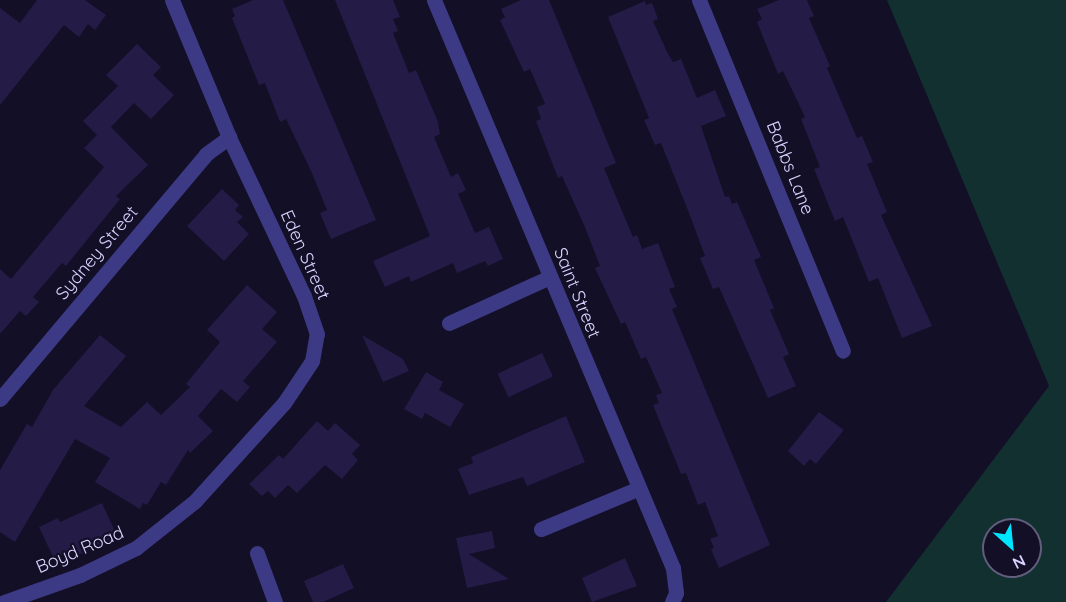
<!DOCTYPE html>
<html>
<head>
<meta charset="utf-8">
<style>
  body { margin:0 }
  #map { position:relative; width:1066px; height:602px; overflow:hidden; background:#130f26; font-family:Quicksand,sans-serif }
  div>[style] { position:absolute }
  .green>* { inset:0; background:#12302f }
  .building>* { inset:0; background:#241b47; transform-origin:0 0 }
  .minor>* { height:15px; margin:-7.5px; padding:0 7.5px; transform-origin:7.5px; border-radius:7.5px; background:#3d3a85 }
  span { translate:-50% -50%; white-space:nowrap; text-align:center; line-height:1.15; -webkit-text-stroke:4.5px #130f26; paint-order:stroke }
  .street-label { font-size:18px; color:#d9d4ff }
  .north { position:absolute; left:982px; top:518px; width:60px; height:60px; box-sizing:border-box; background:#130f26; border:2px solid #625e7d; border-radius:50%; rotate:153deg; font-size:16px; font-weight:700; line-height:24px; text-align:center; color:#d9d4ff }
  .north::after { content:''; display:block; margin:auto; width:21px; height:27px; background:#00e5ff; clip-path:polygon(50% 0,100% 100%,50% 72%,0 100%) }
</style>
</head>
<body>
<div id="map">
  <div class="green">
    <div style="clip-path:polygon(evenodd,887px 0,1066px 0,1066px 602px,886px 602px,1049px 386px,887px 0,994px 530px,1030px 530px,1030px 566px,994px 566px,994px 530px)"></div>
  </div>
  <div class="building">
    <div style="clip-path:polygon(37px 0,85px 0,106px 15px,95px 30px,88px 24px,79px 37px,64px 25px,0 105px,0 8px,20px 23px)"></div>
    <div style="clip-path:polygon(253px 0,283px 0,376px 220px,331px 239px,320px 213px,327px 210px,311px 171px,286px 119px,280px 122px,265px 83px,259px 85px,232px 18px,235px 16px,232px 9px)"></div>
    <div style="clip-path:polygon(335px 0,393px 0,400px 17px,393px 19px,398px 31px,393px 33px,409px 73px,416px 70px,438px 122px,440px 134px,434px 137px,451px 177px,458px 173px,466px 190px,458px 194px,475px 233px,489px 227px,503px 259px,488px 266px,485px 261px,457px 273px,453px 263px,411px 282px,409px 276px,385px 287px,373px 261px,430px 236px)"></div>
    <div style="clip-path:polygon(521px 0,549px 0,616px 163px,604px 168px,633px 237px,637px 235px,642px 249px,658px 243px,675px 287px,669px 289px,677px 307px,672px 309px,770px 545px,719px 568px,711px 549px,714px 548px,710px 539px,718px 536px,705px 502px,698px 505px,686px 473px,681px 474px,653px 405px,659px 403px,656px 395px,662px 393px,646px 357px,641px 359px,625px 322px,621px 324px,595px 268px,600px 266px,584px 225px,562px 176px,558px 178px,536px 121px,541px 119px,537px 107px,545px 104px,530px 69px,524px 72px,500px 20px,505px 17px,501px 9px)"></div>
    <div style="clip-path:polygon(779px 0,807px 0,814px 16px,809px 18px,830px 66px,827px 68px,857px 138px,862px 136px,873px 162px,867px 164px,887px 212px,881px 215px,932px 326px,902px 338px,878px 278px,869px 282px,843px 217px,835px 221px,814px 169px,820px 167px,801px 119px,805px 117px,783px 71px,778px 74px,757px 22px,762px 19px,757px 9px)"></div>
    <div style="clip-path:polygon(645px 1px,646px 5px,652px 3px,658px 19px,653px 21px,667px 52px,673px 62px,681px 59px,697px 98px,715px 90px,726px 116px,701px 126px,725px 197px,729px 196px,732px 204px,737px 202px,761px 257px,754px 260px,774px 308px,770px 310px,789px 354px,783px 357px,796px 386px,768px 398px,719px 287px,713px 289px,700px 258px,705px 256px,689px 213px,661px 143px,655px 145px,644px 120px,649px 118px,608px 17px)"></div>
    <div style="clip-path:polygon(137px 44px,161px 67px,153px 75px,174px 95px,151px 119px,134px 103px,111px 127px,148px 165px,116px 196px,120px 199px,66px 266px,62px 263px,33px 297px,39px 302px,26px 316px,20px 311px,0 334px,0 269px,11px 279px,104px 167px,84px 148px,97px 135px,83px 121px,118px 86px,106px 75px)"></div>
    <div style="clip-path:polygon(222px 189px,239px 205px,235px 210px,243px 217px,237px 222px,249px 234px,224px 261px,187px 226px)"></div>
    <div style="clip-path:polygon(247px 285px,277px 312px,262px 329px,277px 342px,243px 381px,250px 387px,237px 402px,221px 389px,198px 416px,213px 431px,190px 453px,188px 450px,166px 485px,161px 482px,147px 505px,143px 503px,140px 509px,95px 482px,110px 458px,75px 439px,15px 542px,0 532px,0 470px,27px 424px,32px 427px,53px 390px,100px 335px,126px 356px,84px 406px,121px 427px,147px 402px,161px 415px,190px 387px,186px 384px,220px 342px,207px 330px)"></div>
    <div style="clip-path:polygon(362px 335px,403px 359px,409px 371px,383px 382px)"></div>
    <div style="left:542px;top:353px;width:26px;height:49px;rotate:65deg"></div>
    <div style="clip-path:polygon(426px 372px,443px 382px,439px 390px,464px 404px,450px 427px,425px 413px,422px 419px,404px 409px)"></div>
    <div style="clip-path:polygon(819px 412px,844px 430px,816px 464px,810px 459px,804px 466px,788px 451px)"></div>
    <div style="clip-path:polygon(566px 416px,585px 462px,527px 486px,523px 477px,469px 495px,458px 469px,473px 463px,471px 457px)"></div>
    <div style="clip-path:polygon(317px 421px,328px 431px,335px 423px,360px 445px,352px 454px,358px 460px,342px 479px,325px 465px,297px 493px,288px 485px,275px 498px,268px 491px,262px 496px,249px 484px,279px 455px,283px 459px)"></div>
    <div style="clip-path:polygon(102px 503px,117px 536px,76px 556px,73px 550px,54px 559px,39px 527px,58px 518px,60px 522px)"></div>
    <div style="clip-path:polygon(492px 531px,495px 548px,469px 554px,509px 579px,467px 588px,456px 538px)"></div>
    <div style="clip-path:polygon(625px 558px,637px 586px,592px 602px,582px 578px)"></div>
    <div style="clip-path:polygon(343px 564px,354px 588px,323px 602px,313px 602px,304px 581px)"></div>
  </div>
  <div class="minor">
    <div style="left:434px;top:0;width:616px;rotate:67.18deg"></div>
    <div style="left:673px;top:568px;width:25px;rotate:83deg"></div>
    <div style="left:676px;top:593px;width:10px;rotate:114deg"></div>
    <div style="left:699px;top:0;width:379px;rotate:67.7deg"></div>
    <div style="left:449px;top:323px;width:111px;rotate:-24.5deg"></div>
    <div style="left:0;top:399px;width:320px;rotate:-49.9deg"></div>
    <div style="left:206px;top:154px;width:29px;rotate:-36deg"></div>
    <div style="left:541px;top:529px;width:104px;rotate:-22.6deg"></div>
    <div style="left:257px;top:553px;width:52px;rotate:69.8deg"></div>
    <div style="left:4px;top:602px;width:81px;rotate:-19.6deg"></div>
    <div style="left:80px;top:575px;width:62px;rotate:-25.7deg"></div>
    <div style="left:136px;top:548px;width:75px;rotate:-38.5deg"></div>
    <div style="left:195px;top:501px;width:132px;rotate:-47.8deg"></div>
    <div style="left:284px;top:403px;width:50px;rotate:-56.3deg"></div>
    <div style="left:312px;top:361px;width:27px;rotate:-80deg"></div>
    <div style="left:317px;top:334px;width:40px;rotate:-108.9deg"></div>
    <div style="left:304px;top:296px;width:176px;rotate:-115.3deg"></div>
    <div style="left:229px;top:137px;width:148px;rotate:-112.6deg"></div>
  </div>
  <div class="street-label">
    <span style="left:790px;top:168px;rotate:68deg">Babbs Lane</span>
    <span style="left:97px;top:253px;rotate:-50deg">Sydney Street</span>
    <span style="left:305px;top:255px;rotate:66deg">Eden Street</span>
    <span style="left:577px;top:293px;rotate:68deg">Saint Street</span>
    <span style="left:80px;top:550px;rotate:-23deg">Boyd Road</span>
  </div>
  <div class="north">N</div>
</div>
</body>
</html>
